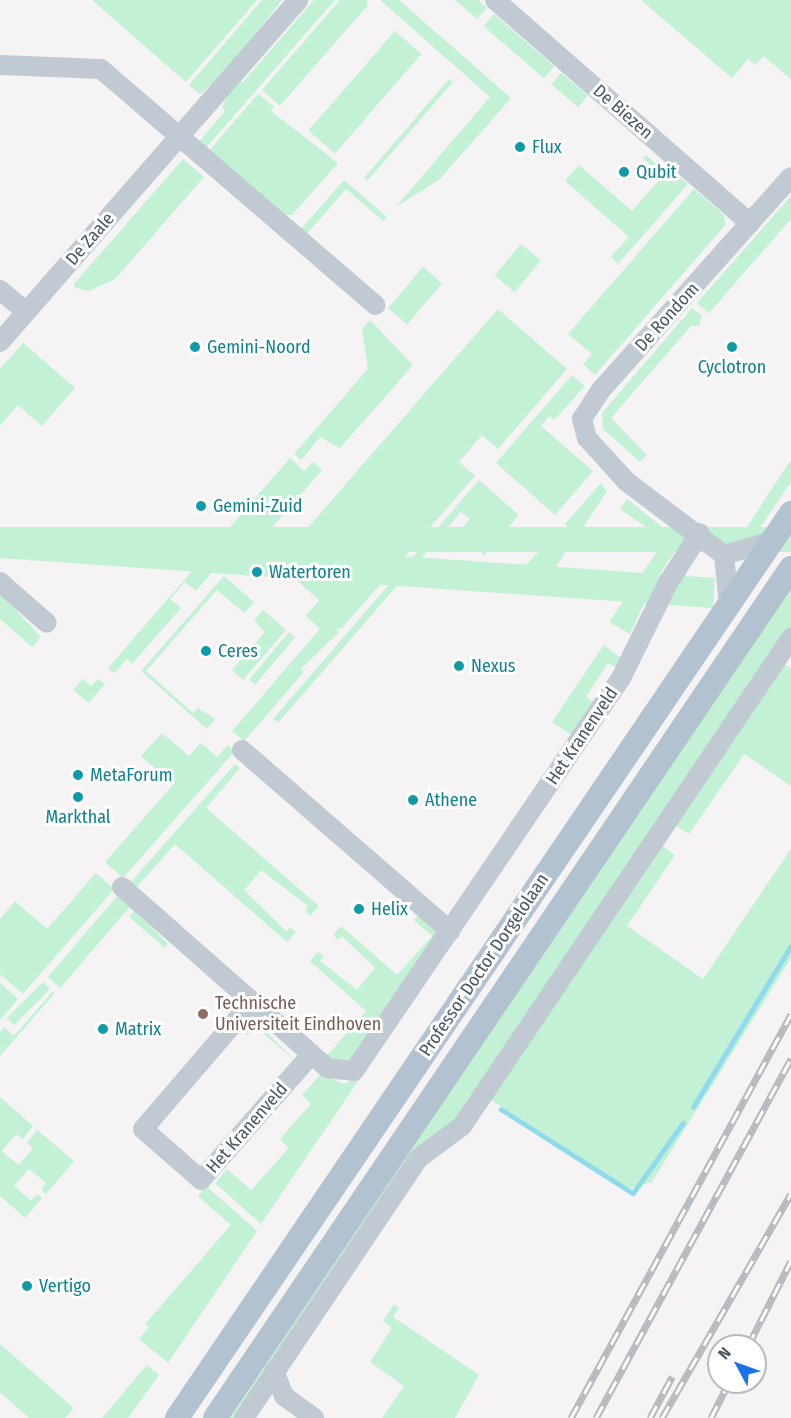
<!DOCTYPE html>
<html>
<head>
<meta charset="utf-8">
<style>
  body { margin:0 }
  #map { position:relative; width:791px; height:1418px; overflow:hidden; background:#f5f3f3; font-family:"Fira Sans Condensed",sans-serif }
  div>[style] { position:absolute }
  .green>* { inset:0; background:#c3f1d5; transform-origin:0 0 }
  .stream>* { height:4.5px; margin:-2.25px; padding:0 2.25px; transform-origin:2.25px; border-radius:2.25px; background:#90daee }
  .minor>* { height:20px; margin:-10px; padding:0 10px; transform-origin:10px; border-radius:10px; background:#c1cad2 }
  .major>* { height:24px; margin:-12px; padding:0 12px; transform-origin:12px; border-radius:12px; background:#b3c2d1 }
  .rail>* { height:7px; margin-top:-3.5px; transform-origin:0; background:repeating-linear-gradient(90deg,#fff 0 14px,#b5b8bd 0 28px); box-sizing:border-box; border-block:2px solid #b5b8bd }
  .dots>* { width:16px; height:16px; translate:-50% -50%; box-sizing:border-box; border:3px solid #fff; border-radius:50% }
  span { translate:-50% -50%; white-space:nowrap; text-align:center; line-height:1.15; -webkit-text-stroke:6px #fff; paint-order:stroke }
  .street-label { font-size:18px; color:#4a5661 }
  .culture-label { font-size:18px; color:#0d838f }
  .left { translate:0 -50%; text-align:left }
  .education-label { font-size:18px; color:#785e54 }
  .north { position:absolute; left:707px; top:1334px; width:60px; height:60px; box-sizing:border-box; background:#fff; border:2px solid #b7bbc0; border-radius:50%; rotate:311deg; font-size:16px; font-weight:700; line-height:24px; text-align:center; color:#4a5661 }
  .north::after { content:''; display:block; margin:auto; width:21px; height:27px; background:#1a73e8; clip-path:polygon(50% 0,100% 100%,50% 72%,0 100%) }
</style>
</head>
<body>
<div id="map">
  <div class="green">
    <div style="clip-path:polygon(92px 0,257px 0,186px 82px)"></div>
    <div style="clip-path:polygon(262px 0,282px 0,224px 74px,200px 94px,189px 85px)"></div>
    <div style="clip-path:polygon(314px 0,335px 0,205px 149px,198px 143px,225px 111px,222px 107px,235px 83px,243px 82px)"></div>
    <div style="clip-path:polygon(340px 0,367px 0,367px 6px,280px 106px,262px 90px)"></div>
    <div style="clip-path:polygon(380px 0,399px 0,511px 98px,440px 179px,396px 207px,490px 97px)"></div>
    <div style="clip-path:polygon(455px 0,478px 0,487px 8px,477px 19px)"></div>
    <div style="clip-path:polygon(641px 0,791px 0,791px 79px,764px 56px,755px 65px,749px 60px,754px 52px,732px 78px)"></div>
    <div style="left:494px;top:14px;width:80px;height:16px;rotate:41deg"></div>
    <div style="left:395px;top:31px;width:35px;height:132px;rotate:41deg"></div>
    <div style="left:561px;top:73px;width:35px;height:15px;rotate:40deg"></div>
    <div style="clip-path:polygon(449px 79px,453px 82px,367px 181px,364px 178px)"></div>
    <div style="clip-path:polygon(258px 94px,274px 107px,271px 111px,338px 163px,292px 215px,283px 215px,208px 152px)"></div>
    <div style="clip-path:polygon(646px 155px,675px 180px,679px 176px,688px 184px,618px 264px,611px 257px,629px 237px,565px 181px,579px 165px,632px 211px,662px 177px,643px 158px)"></div>
    <div style="clip-path:polygon(183px 159px,204px 177px,115px 279px,89px 291px,76px 288px,73px 285px)"></div>
    <div style="clip-path:polygon(344px 180px,387px 217px,383px 221px,346px 189px,305px 236px,299px 231px)"></div>
    <div style="clip-path:polygon(694px 189px,723px 214px,726px 224px,595px 375px,583px 364px,592px 354px,568px 334px)"></div>
    <div style="clip-path:polygon(791px 196px,791px 219px,709px 313px,697px 303px)"></div>
    <div style="left:521px;top:244px;width:26px;height:41px;rotate:40deg"></div>
    <div style="left:423px;top:267px;width:25px;height:54px;rotate:40deg"></div>
    <div style="clip-path:polygon(692px 308px,702px 316px,699px 326px,691px 326px,611px 418px,647px 455px,640px 462px,603px 429px,602px 413px)"></div>
    <div style="clip-path:polygon(498px 309px,567px 369px,498px 449px,482px 435px,459px 462px,475px 476px,342px 628px,336px 629px,339px 632px,301px 669px,304px 672px,244px 741px,232px 731px,320px 629px,306px 616px,319px 600px,277px 563px)"></div>
    <div style="clip-path:polygon(370px 320px,413px 365px,340px 448px,320px 437px,301px 460px,294px 454px,368px 369px,362px 329px)"></div>
    <div style="clip-path:polygon(23px 343px,75px 388px,42px 426px,18px 405px,0 426px,0 369px)"></div>
    <div style="clip-path:polygon(572px 375px,585px 386px,554px 420px,549px 416px,541px 426px,593px 471px,555px 515px,496px 463px)"></div>
    <div style="clip-path:polygon(290px 458px,304px 471px,313px 462px,322px 470px,241px 563px,229px 553px,196px 591px,185px 582px,170px 599px,181px 608px,132px 664px,127px 659px,114px 673px,108px 668px)"></div>
    <div style="clip-path:polygon(791px 460px,791px 482px,759px 529px,739px 539px)"></div>
    <div style="clip-path:polygon(479px 480px,519px 515px,484px 555px,458px 533px,470px 519px,461px 512px,278px 723px,273px 719px)"></div>
    <div style="clip-path:polygon(601px 483px,607px 491px,578px 535px,565px 524px)"></div>
    <div style="clip-path:polygon(627px 499px,681px 542px,653px 584px,630px 634px,609px 622px,665px 540px,620px 509px)"></div>
    <div style="left:791px;top:527px;width:25px;height:1076px;rotate:90deg"></div>
    <div style="clip-path:polygon(560px 530px,573px 541px,544px 585px,521px 570px)"></div>
    <div style="clip-path:polygon(224px 576px,254px 602px,244px 613px,217px 590px,146px 671px,193px 713px,198px 708px,215px 719px,207px 729px,141px 671px)"></div>
    <div style="left:715px;top:578px;width:30px;height:1012px;rotate:94deg"></div>
    <div style="clip-path:polygon(791px 584px,791px 627px,462px 1114px,237px 1418px,226px 1418px)"></div>
    <div style="clip-path:polygon(0 593px,41px 637px,32px 647px,0 619px)"></div>
    <div style="clip-path:polygon(263px 610px,286px 630px,243px 680px,232px 670px,265px 632px,254px 621px)"></div>
    <div style="left:289px;top:632px;width:8px;height:62px;rotate:40deg"></div>
    <div style="clip-path:polygon(604px 645px,621px 658px,619px 669px,608px 663px,586px 697px,596px 704px,572px 735px,552px 722px)"></div>
    <div style="clip-path:polygon(783px 663px,791px 669px,791px 786px,744px 754px,689px 834px,674px 825px)"></div>
    <div style="clip-path:polygon(83px 679px,91px 686px,98px 679px,105px 684px,89px 703px,73px 690px)"></div>
    <div style="clip-path:polygon(162px 733px,189px 756px,201px 743px,217px 757px,228px 745px,235px 751px,123px 878px,105px 862px,173px 785px,141px 756px)"></div>
    <div style="clip-path:polygon(235px 764px,240px 768px,206px 808px,319px 906px,310px 916px,305px 911px,308px 906px,261px 870px,244px 890px,286px 931px,290px 928px,296px 932px,287px 942px,175px 844px,136px 888px,130px 883px)"></div>
    <div style="clip-path:polygon(661px 845px,675px 855px,627px 926px,703px 979px,791px 849px,791px 958px,652px 1182px,627px 1189px,490px 1099px)"></div>
    <div style="clip-path:polygon(96px 873px,114px 889px,23px 994px,0 974px,0 919px,15px 901px,47px 929px)"></div>
    <div style="clip-path:polygon(119px 894px,168px 944px,165px 948px,129px 917px,134px 911px,129px 908px,60px 988px,48px 977px)"></div>
    <div style="clip-path:polygon(421px 913px,438px 934px,356px 1058px,344px 1066px,326px 1057px,366px 1011px,310px 961px,318px 952px,324px 957px,320px 961px,357px 990px,375px 968px,342px 936px,338px 940px,333px 935px,341px 926px,397px 975px,432px 936px,414px 920px)"></div>
    <div style="left:43px;top:982px;width:10px;height:51px;rotate:45deg"></div>
    <div style="clip-path:polygon(0 983px,18px 999px,0 1020px)"></div>
    <div style="clip-path:polygon(53px 991px,55px 993px,0 1056px,0 1032px,4px 1027px,14px 1036px)"></div>
    <div style="clip-path:polygon(250px 1025px,262px 1027px,295px 1061px,255px 1026px,247px 1035px,242px 1031px)"></div>
    <div style="clip-path:polygon(321px 1074px,344px 1084px,362px 1075px,261px 1224px,215px 1183px,227px 1169px,251px 1190px,289px 1148px,280px 1139px,311px 1104px,302px 1095px)"></div>
    <div style="clip-path:polygon(0 1097px,33px 1126px,23px 1139px,16px 1134px,2px 1151px,18px 1165px,33px 1149px,27px 1142px,37px 1130px,74px 1161px,46px 1194px,41px 1190px,46px 1183px,29px 1169px,14px 1186px,31px 1201px,37px 1194px,42px 1198px,25px 1218px,0 1196px)"></div>
    <div style="clip-path:polygon(206px 1186px,257px 1231px,168px 1363px,139px 1339px,149px 1327px,145px 1324px,231px 1225px,198px 1196px)"></div>
    <div style="clip-path:polygon(394px 1304px,399px 1308px,393px 1317px,479px 1375px,455px 1418px,382px 1418px,404px 1386px,370px 1362px,392px 1328px,383px 1321px)"></div>
    <div style="clip-path:polygon(0 1344px,74px 1408px,65px 1418px,29px 1418px,0 1392px)"></div>
    <div style="clip-path:polygon(147px 1365px,159px 1375px,128px 1418px,102px 1418px)"></div>
  </div>
  <div class="stream">
    <div style="left:693px;top:1107px;width:188px;rotate:-58.7deg"></div>
    <div style="left:501px;top:1109px;width:156px;rotate:32.5deg"></div>
    <div style="left:633px;top:1193px;width:86px;rotate:-54.5deg"></div>
  </div>
  <div class="minor">
    <div style="left:495px;top:0;width:339px;rotate:41.2deg"></div>
    <div style="left:0;top:65px;width:101px;rotate:2.3deg"></div>
    <div style="left:101px;top:69px;width:362px;rotate:40.7deg"></div>
    <div style="left:0;top:290px;width:34px;rotate:40deg"></div>
    <div style="left:0;top:342px;width:454px;rotate:-48.9deg"></div>
    <div style="left:724px;top:555px;width:50px;rotate:-16.3deg"></div>
    <div style="left:0;top:582px;width:62px;rotate:41.1deg"></div>
    <div style="left:729px;top:605px;width:50px;rotate:-95.7deg"></div>
    <div style="left:724px;top:555px;width:121px;rotate:-143deg"></div>
    <div style="left:627px;top:482px;width:59px;rotate:-132.3deg"></div>
    <div style="left:587px;top:438px;width:20px;rotate:-105deg"></div>
    <div style="left:582px;top:419px;width:35px;rotate:-57deg"></div>
    <div style="left:601px;top:390px;width:285px;rotate:-48.3deg"></div>
    <div style="left:242px;top:750px;width:276px;rotate:41deg"></div>
    <div style="left:122px;top:887px;width:273px;rotate:41.4deg"></div>
    <div style="left:327px;top:1068px;width:27px;rotate:6deg"></div>
    <div style="left:354px;top:1071px;width:475px;rotate:-55.8deg"></div>
    <div style="left:621px;top:678px;width:106px;rotate:-63.7deg"></div>
    <div style="left:668px;top:583px;width:59px;rotate:-57.4deg"></div>
    <div style="left:252px;top:1002px;width:167px;rotate:130.6deg"></div>
    <div style="left:143px;top:1129px;width:77px;rotate:41.3deg"></div>
    <div style="left:201px;top:1180px;width:167px;rotate:-48.7deg"></div>
    <div style="left:274px;top:1371px;width:27px;rotate:68deg"></div>
    <div style="left:284px;top:1396px;width:37px;rotate:36deg"></div>
    <div style="left:244px;top:1418px;width:313px;rotate:-56.1deg"></div>
    <div style="left:419px;top:1158px;width:54px;rotate:-36.7deg"></div>
    <div style="left:462px;top:1126px;width:589px;rotate:-56.01deg"></div>
  </div>
  <div class="major">
    <div style="left:177px;top:1418px;width:1094px;rotate:-55.84deg"></div>
    <div style="left:215px;top:1418px;width:1027px;rotate:-55.88deg"></div>
  </div>
  <div class="rail">
    <div style="left:748px;top:1346px;width:95px;rotate:-63.2deg"></div>
    <div style="left:571px;top:1418px;width:460px;rotate:-61.4deg"></div>
    <div style="left:596px;top:1418px;width:409px;rotate:-61.5deg"></div>
    <div style="left:650px;top:1418px;width:47px;rotate:-61.8deg"></div>
    <div style="left:662px;top:1418px;width:258px;rotate:-60.1deg"></div>
    <div style="left:711px;top:1418px;width:40px;rotate:-63.4deg"></div>
  </div>
  <div class="dots">
    <div style="left:520px;top:147px;background:#0f9aa8"></div>
    <div style="left:624px;top:172px;background:#0f9aa8"></div>
    <div style="left:195px;top:347px;background:#0f9aa8"></div>
    <div style="left:732px;top:347px;background:#0f9aa8"></div>
    <div style="left:201px;top:506px;background:#0f9aa8"></div>
    <div style="left:257px;top:572px;background:#0f9aa8"></div>
    <div style="left:206px;top:651px;background:#0f9aa8"></div>
    <div style="left:459px;top:666px;background:#0f9aa8"></div>
    <div style="left:78px;top:775px;background:#0f9aa8"></div>
    <div style="left:78px;top:797px;background:#0f9aa8"></div>
    <div style="left:413px;top:800px;background:#0f9aa8"></div>
    <div style="left:359px;top:909px;background:#0f9aa8"></div>
    <div style="left:203px;top:1014px;background:#8d6e63"></div>
    <div style="left:103px;top:1029px;background:#0f9aa8"></div>
    <div style="left:27px;top:1286px;background:#0f9aa8"></div>
  </div>
  <div class="street-label">
    <span style="left:623px;top:112px;rotate:41deg">De Biezen</span>
    <span style="left:90px;top:239px;rotate:-49deg">De Zaale</span>
    <span style="left:667px;top:317px;rotate:-48deg">De Rondom</span>
    <span style="left:582px;top:736px;rotate:-56deg">Het Kranenveld</span>
    <span style="left:484px;top:965px;rotate:-56deg">Professor Doctor Dorgelolaan</span>
    <span style="left:247px;top:1128px;rotate:-49deg">Het Kranenveld</span>
  </div>
  <div class="culture-label">
    <span class="left" style="left:532px;top:147px">Flux</span>
    <span class="left" style="left:636px;top:172px">Qubit</span>
    <span class="left" style="left:207px;top:347px">Gemini-Noord</span>
    <span style="left:732px;top:367px">Cyclotron</span>
    <span class="left" style="left:213px;top:506px">Gemini-Zuid</span>
    <span class="left" style="left:269px;top:572px">Watertoren</span>
    <span class="left" style="left:218px;top:651px">Ceres</span>
    <span class="left" style="left:471px;top:666px">Nexus</span>
    <span class="left" style="left:90px;top:775px">MetaForum</span>
    <span class="left" style="left:425px;top:800px">Athene</span>
    <span style="left:78px;top:817px">Markthal</span>
    <span class="left" style="left:371px;top:909px">Helix</span>
    <span class="left" style="left:115px;top:1029px">Matrix</span>
    <span class="left" style="left:39px;top:1286px">Vertigo</span>
  </div>
  <div class="education-label">
    <span class="left" style="left:215px;top:1014px">Technische<br>Universiteit Eindhoven</span>
  </div>
  <div class="north">N</div>
</div>
</body>
</html>
